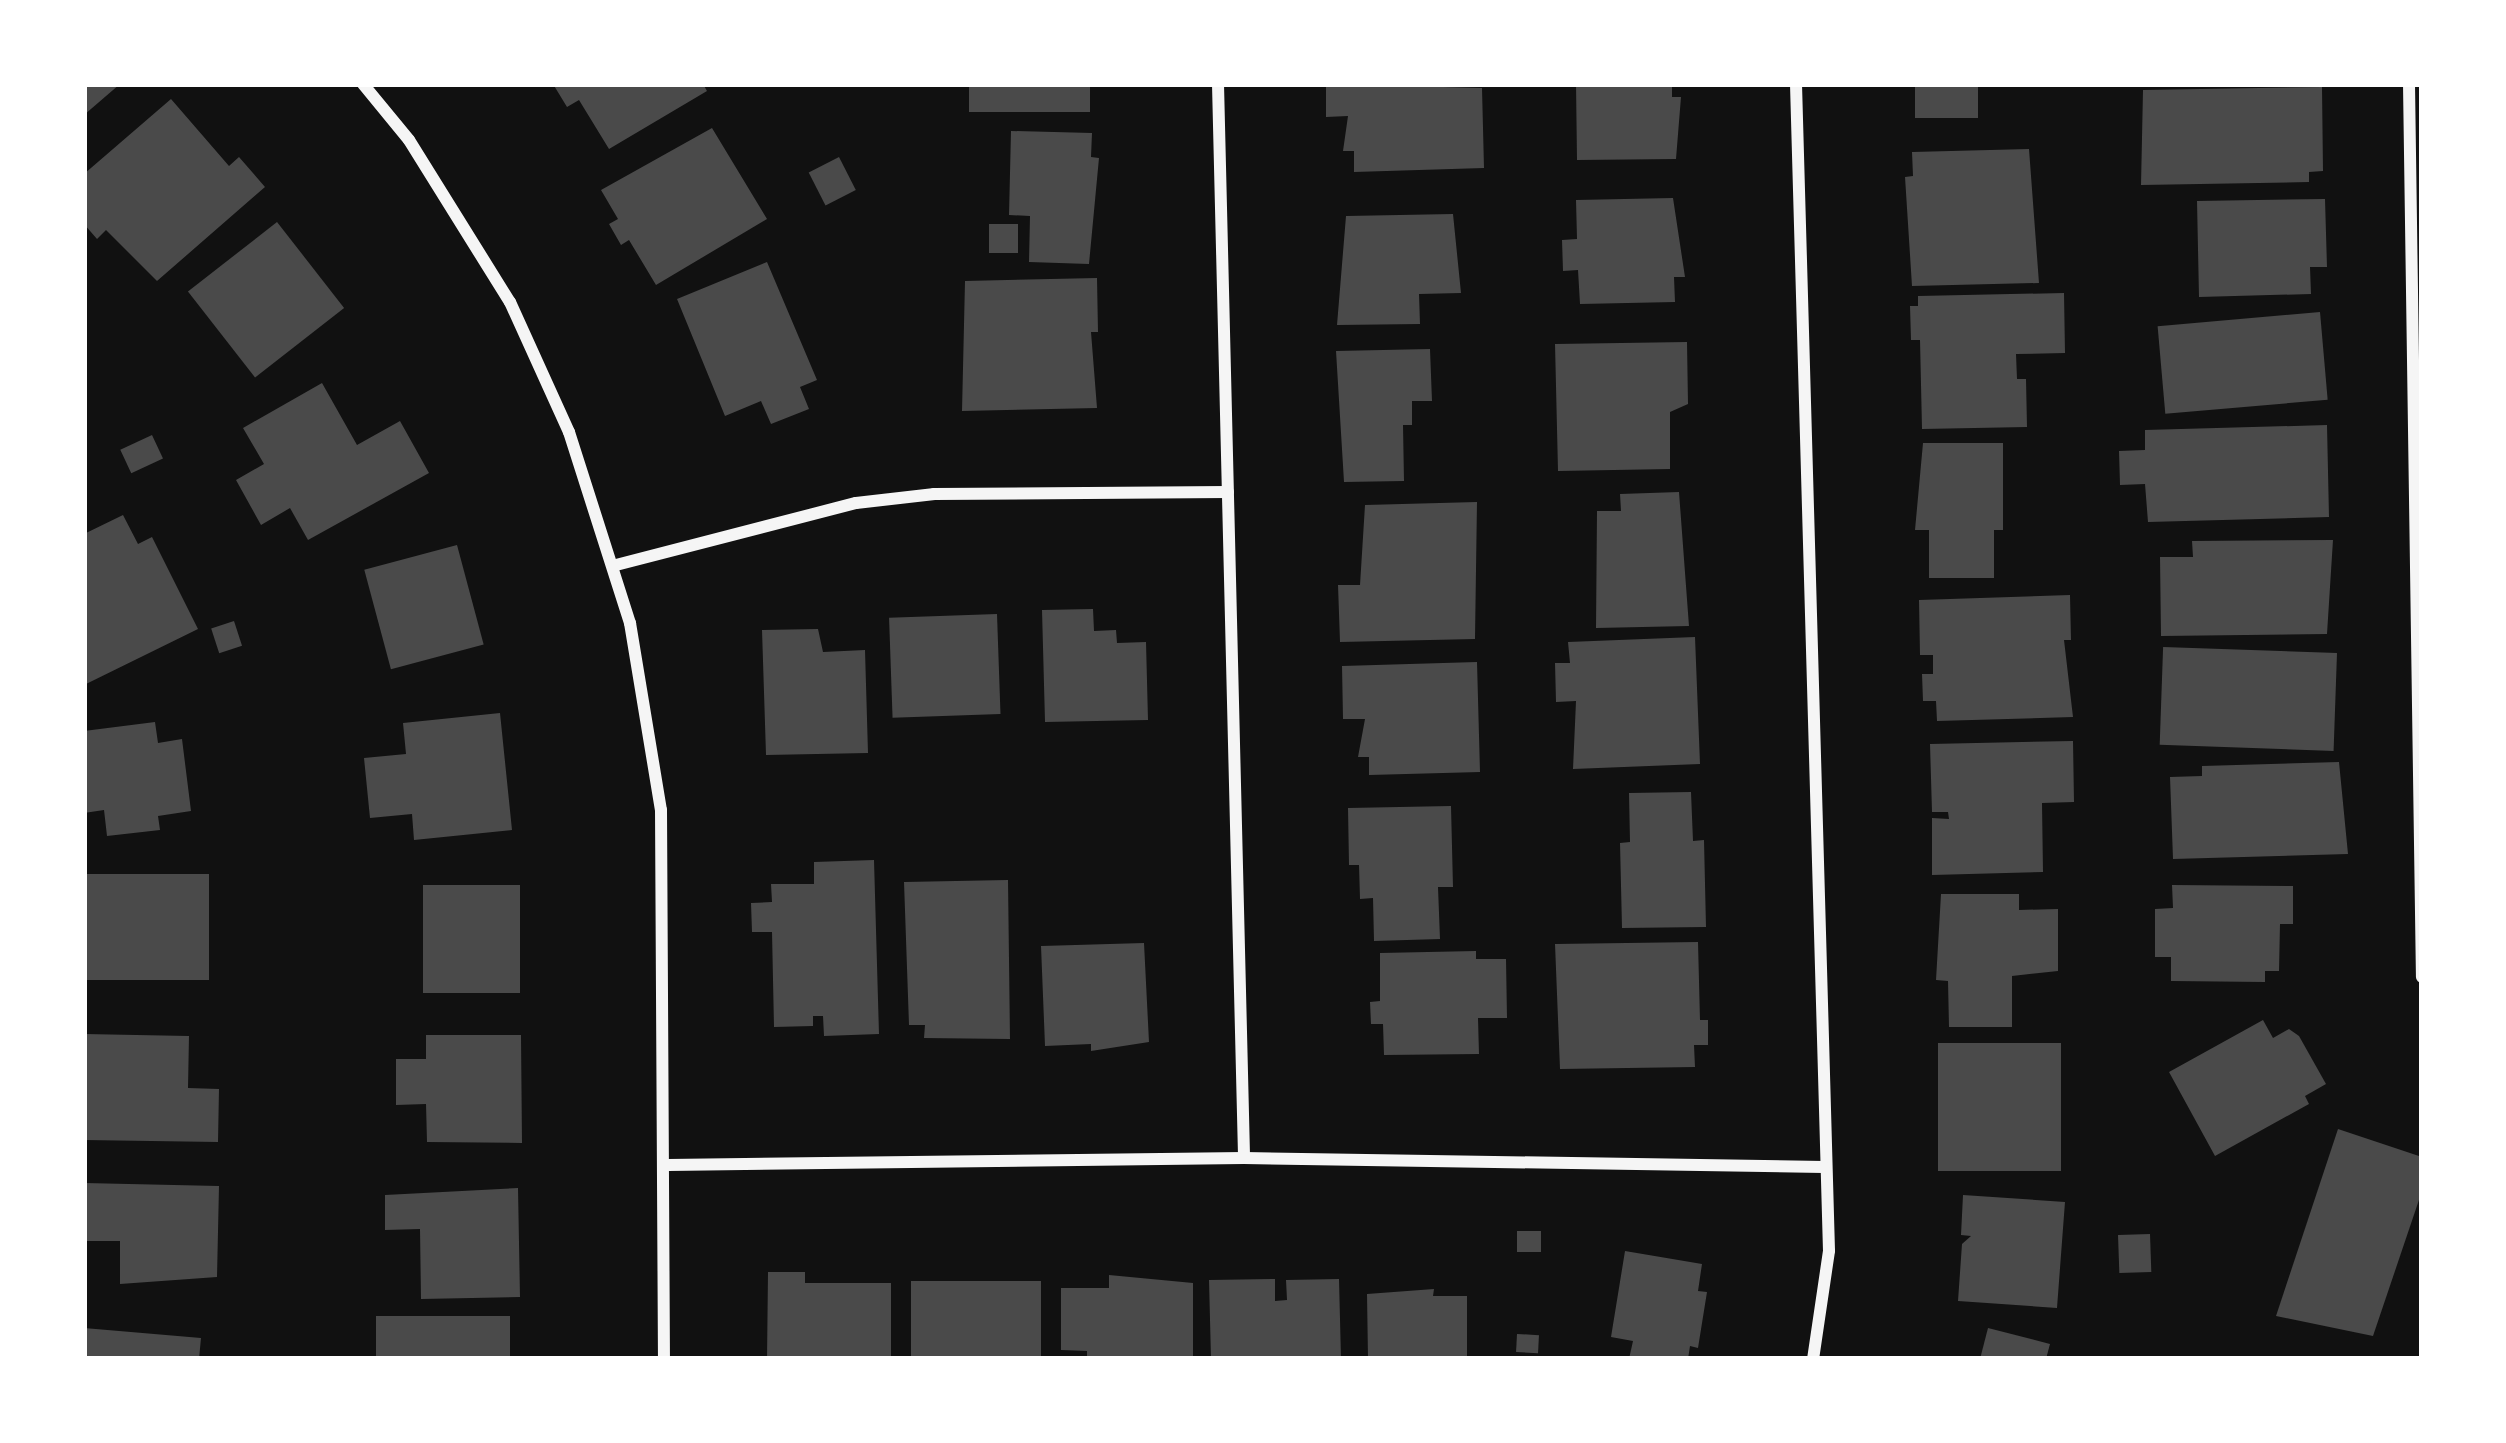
<!DOCTYPE html>
<html>
<head>
<meta charset="utf-8">
<style>
  body { margin:0 }
  #map { position:relative; width:2506px; height:1443px; overflow:hidden; background:#111; font-family:Figtree,sans-serif }
  div>[style] { position:absolute }
  .building>* { inset:0; background:#4a4a4a; transform-origin:0 0 }
  .minor>* { height:12px; margin:-6px; padding:0 6px; transform-origin:6px; border-radius:6px; background:#f5f5f5 }
  span { translate:-50% -50%; white-space:nowrap; text-align:center; line-height:1.15; -webkit-text-stroke:9px #fff; paint-order:stroke }
  .frame { position:absolute; inset:0; border:87px solid #fff; pointer-events:none }
</style>
</head>
<body>
<div id="map">
  <div class="building">
    <div style="clip-path:polygon(84px 84px,120px 84px,84px 115px)"></div>
    <div style="clip-path:polygon(553px 84px,703px 84px,707px 91px,609px 149px,579px 100px,567px 107px)"></div>
    <div style="left:969px;top:84px;width:121px;height:28px"></div>
    <div style="clip-path:polygon(1326px 84px,1482px 88px,1484px 168px,1354px 172px,1354px 151px,1343px 151px,1348px 116px,1326px 117px)"></div>
    <div style="clip-path:polygon(1576px 84px,1672px 84px,1672px 97px,1681px 97px,1676px 159px,1577px 160px)"></div>
    <div style="left:1915px;top:84px;width:63px;height:34px"></div>
    <div style="clip-path:polygon(2322px 87px,2323px 171px,2309px 172px,2309px 182px,2141px 185px,2143px 90px)"></div>
    <div style="clip-path:polygon(171px 99px,229px 166px,239px 157px,265px 187px,157px 281px,106px 230px,97px 239px,84px 224px,84px 174px)"></div>
    <div style="clip-path:polygon(712px 128px,767px 219px,656px 285px,629px 240px,621px 245px,609px 224px,618px 219px,601px 190px)"></div>
    <div style="clip-path:polygon(1011px 131px,1092px 133px,1091px 157px,1099px 158px,1089px 264px,1029px 262px,1030px 216px,1009px 215px)"></div>
    <div style="clip-path:polygon(2029px 149px,2039px 283px,1912px 286px,1905px 177px,1913px 176px,1912px 152px)"></div>
    <div style="left:839px;top:157px;width:37px;height:34px;rotate:63deg"></div>
    <div style="clip-path:polygon(1673px 198px,1685px 277px,1674px 277px,1675px 302px,1580px 304px,1578px 270px,1563px 271px,1562px 240px,1577px 239px,1576px 200px)"></div>
    <div style="clip-path:polygon(2325px 199px,2327px 267px,2310px 267px,2311px 294px,2199px 297px,2197px 201px)"></div>
    <div style="clip-path:polygon(1453px 214px,1461px 293px,1419px 294px,1420px 324px,1337px 325px,1346px 216px)"></div>
    <div style="left:277px;top:222px;width:109px;height:113px;rotate:52deg"></div>
    <div style="left:989px;top:224px;width:29px;height:29px"></div>
    <div style="clip-path:polygon(767px 262px,817px 380px,800px 387px,809px 409px,771px 424px,761px 401px,725px 416px,677px 299px)"></div>
    <div style="clip-path:polygon(1097px 278px,1098px 332px,1091px 332px,1097px 408px,962px 411px,965px 281px)"></div>
    <div style="clip-path:polygon(2064px 293px,2065px 353px,2016px 354px,2017px 379px,2026px 379px,2027px 427px,1922px 429px,1920px 340px,1911px 340px,1910px 306px,1918px 306px,1918px 296px)"></div>
    <div style="left:2320px;top:312px;width:88px;height:163px;rotate:85deg"></div>
    <div style="clip-path:polygon(1687px 342px,1688px 404px,1670px 412px,1670px 469px,1558px 471px,1555px 344px)"></div>
    <div style="clip-path:polygon(1430px 349px,1432px 401px,1412px 401px,1412px 425px,1403px 425px,1404px 481px,1344px 482px,1336px 351px)"></div>
    <div style="clip-path:polygon(322px 383px,357px 445px,400px 421px,429px 473px,308px 540px,290px 508px,261px 525px,236px 480px,264px 464px,243px 428px)"></div>
    <div style="clip-path:polygon(2327px 425px,2329px 517px,2148px 522px,2145px 484px,2120px 485px,2119px 451px,2145px 450px,2145px 430px)"></div>
    <div style="left:152px;top:435px;width:26px;height:35px;rotate:65deg"></div>
    <div style="clip-path:polygon(1923px 443px,2003px 443px,2003px 530px,1994px 530px,1994px 578px,1929px 578px,1929px 530px,1915px 530px)"></div>
    <div style="clip-path:polygon(1679px 492px,1689px 626px,1596px 628px,1597px 511px,1621px 511px,1620px 494px)"></div>
    <div style="clip-path:polygon(1477px 502px,1475px 639px,1340px 642px,1338px 585px,1360px 585px,1365px 505px)"></div>
    <div style="clip-path:polygon(123px 515px,138px 544px,152px 537px,198px 629px,84px 685px,84px 534px)"></div>
    <div style="clip-path:polygon(2333px 540px,2327px 634px,2161px 636px,2160px 557px,2193px 557px,2192px 541px)"></div>
    <div style="left:457px;top:545px;width:103px;height:96px;rotate:75deg"></div>
    <div style="clip-path:polygon(2070px 595px,2071px 640px,2064px 640px,2073px 717px,1937px 721px,1936px 701px,1923px 701px,1922px 674px,1933px 674px,1933px 655px,1920px 655px,1919px 600px)"></div>
    <div style="clip-path:polygon(1093px 609px,1094px 631px,1116px 630px,1117px 643px,1146px 642px,1148px 720px,1045px 722px,1042px 610px)"></div>
    <div style="left:997px;top:614px;width:100px;height:108px;rotate:88deg"></div>
    <div style="left:234px;top:621px;width:26px;height:24px;rotate:72deg"></div>
    <div style="clip-path:polygon(818px 629px,823px 652px,865px 650px,868px 753px,766px 755px,762px 630px)"></div>
    <div style="clip-path:polygon(1695px 637px,1700px 764px,1573px 769px,1576px 701px,1556px 702px,1555px 663px,1570px 663px,1568px 642px)"></div>
    <div style="left:2337px;top:653px;width:98px;height:174px;rotate:92deg"></div>
    <div style="clip-path:polygon(1477px 662px,1480px 772px,1369px 775px,1369px 757px,1358px 757px,1365px 719px,1343px 719px,1342px 666px)"></div>
    <div style="clip-path:polygon(500px 713px,512px 830px,414px 840px,412px 814px,370px 818px,364px 758px,406px 754px,403px 723px)"></div>
    <div style="clip-path:polygon(155px 722px,158px 743px,182px 739px,191px 811px,158px 816px,160px 830px,107px 836px,104px 810px,84px 813px,84px 731px)"></div>
    <div style="clip-path:polygon(2073px 741px,2074px 802px,2042px 803px,2043px 872px,1932px 875px,1932px 818px,1949px 819px,1948px 812px,1932px 812px,1930px 744px)"></div>
    <div style="clip-path:polygon(2339px 762px,2348px 854px,2173px 859px,2170px 777px,2202px 776px,2202px 766px)"></div>
    <div style="clip-path:polygon(1691px 792px,1693px 841px,1704px 840px,1706px 927px,1622px 928px,1620px 843px,1630px 842px,1629px 793px)"></div>
    <div style="clip-path:polygon(1451px 806px,1453px 887px,1438px 887px,1440px 939px,1374px 941px,1373px 898px,1360px 899px,1359px 865px,1349px 865px,1348px 808px)"></div>
    <div style="clip-path:polygon(874px 860px,879px 1034px,824px 1036px,823px 1016px,813px 1016px,813px 1026px,774px 1027px,772px 932px,752px 932px,751px 903px,772px 902px,771px 884px,814px 884px,814px 862px)"></div>
    <div style="left:84px;top:874px;width:125px;height:106px"></div>
    <div style="clip-path:polygon(1008px 880px,1010px 1039px,924px 1038px,925px 1025px,909px 1025px,904px 882px)"></div>
    <div style="left:423px;top:885px;width:97px;height:108px"></div>
    <div style="clip-path:polygon(2172px 885px,2293px 886px,2293px 924px,2280px 924px,2279px 971px,2265px 971px,2265px 982px,2171px 981px,2171px 957px,2155px 957px,2155px 909px,2173px 908px)"></div>
    <div style="clip-path:polygon(1941px 894px,2019px 894px,2019px 910px,2058px 909px,2058px 971px,2012px 976px,2012px 1027px,1949px 1027px,1948px 981px,1936px 980px)"></div>
    <div style="clip-path:polygon(1698px 942px,1700px 1020px,1708px 1020px,1708px 1045px,1694px 1045px,1695px 1067px,1560px 1069px,1555px 944px)"></div>
    <div style="clip-path:polygon(1144px 943px,1149px 1042px,1091px 1051px,1091px 1044px,1045px 1046px,1041px 946px)"></div>
    <div style="clip-path:polygon(1476px 951px,1476px 959px,1506px 959px,1507px 1018px,1478px 1018px,1479px 1054px,1384px 1055px,1383px 1024px,1371px 1024px,1370px 1002px,1380px 1001px,1380px 953px)"></div>
    <div style="clip-path:polygon(2263px 1020px,2273px 1038px,2289px 1029px,2299px 1036px,2326px 1084px,2305px 1096px,2309px 1104px,2215px 1156px,2169px 1072px)"></div>
    <div style="clip-path:polygon(84px 1034px,189px 1036px,188px 1088px,219px 1089px,218px 1142px,84px 1140px)"></div>
    <div style="clip-path:polygon(426px 1035px,521px 1035px,522px 1143px,427px 1142px,426px 1104px,396px 1105px,396px 1059px,426px 1059px)"></div>
    <div style="left:1938px;top:1043px;width:123px;height:128px"></div>
    <div style="clip-path:polygon(2338px 1129px,2422px 1157px,2422px 1191px,2373px 1336px,2276px 1316px)"></div>
    <div style="clip-path:polygon(84px 1183px,219px 1186px,217px 1277px,120px 1284px,120px 1241px,84px 1241px)"></div>
    <div style="clip-path:polygon(518px 1188px,520px 1297px,421px 1299px,420px 1229px,385px 1230px,385px 1195px)"></div>
    <div style="clip-path:polygon(1963px 1195px,2065px 1202px,2057px 1308px,1958px 1301px,1962px 1244px,1971px 1236px,1961px 1235px)"></div>
    <div style="left:1517px;top:1231px;width:24px;height:21px"></div>
    <div style="left:2150px;top:1234px;width:38px;height:32px;rotate:88deg"></div>
    <div style="clip-path:polygon(1625px 1251px,1702px 1264px,1698px 1291px,1707px 1292px,1698px 1348px,1690px 1346px,1688px 1359px,1629px 1359px,1633px 1341px,1611px 1337px)"></div>
    <div style="clip-path:polygon(768px 1272px,805px 1272px,805px 1283px,891px 1283px,891px 1359px,767px 1359px)"></div>
    <div style="clip-path:polygon(1109px 1275px,1193px 1283px,1193px 1359px,1087px 1359px,1087px 1351px,1061px 1350px,1061px 1288px,1109px 1288px)"></div>
    <div style="clip-path:polygon(1275px 1279px,1275px 1301px,1287px 1300px,1286px 1280px,1339px 1279px,1341px 1359px,1211px 1359px,1209px 1280px)"></div>
    <div style="left:911px;top:1281px;width:130px;height:78px"></div>
    <div style="clip-path:polygon(1434px 1289px,1433px 1296px,1467px 1296px,1467px 1359px,1368px 1359px,1367px 1294px)"></div>
    <div style="left:376px;top:1316px;width:134px;height:43px"></div>
    <div style="clip-path:polygon(84px 1328px,201px 1338px,199px 1359px,84px 1359px)"></div>
    <div style="clip-path:polygon(1988px 1328px,2050px 1344px,2046px 1359px,1980px 1359px)"></div>
    <div style="left:1517px;top:1334px;width:22px;height:18px;rotate:3deg"></div>
  </div>
  <div class="minor">
    <div style="left:363px;top:84px;width:72px;rotate:50.6deg"></div>
    <div style="left:409px;top:140px;width:191px;rotate:58.1deg"></div>
    <div style="left:510px;top:302px;width:143px;rotate:65.6deg"></div>
    <div style="left:569px;top:432px;width:201px;rotate:72.3deg"></div>
    <div style="left:630px;top:623px;width:190px;rotate:80.6deg"></div>
    <div style="left:661px;top:810px;width:549px;rotate:89.69deg"></div>
    <div style="left:1218px;top:84px;width:1074px;rotate:88.61deg"></div>
    <div style="left:1796px;top:84px;width:1167px;rotate:88.38deg"></div>
    <div style="left:1829px;top:1251px;width:109px;rotate:98.4deg"></div>
    <div style="left:2409px;top:84px;width:893px;rotate:89.17deg"></div>
    <div style="left:616px;top:565px;width:248px;rotate:-14.5deg"></div>
    <div style="left:856px;top:503px;width:79px;rotate:-6.6deg"></div>
    <div style="left:934px;top:494px;width:294px;rotate:-0.4deg"></div>
    <div style="left:668px;top:1165px;width:576px;rotate:-0.7deg"></div>
    <div style="left:1244px;top:1158px;width:580px;rotate:0.89deg"></div>
  </div>
  <div class="frame"></div>
</div>
</body>
</html>
